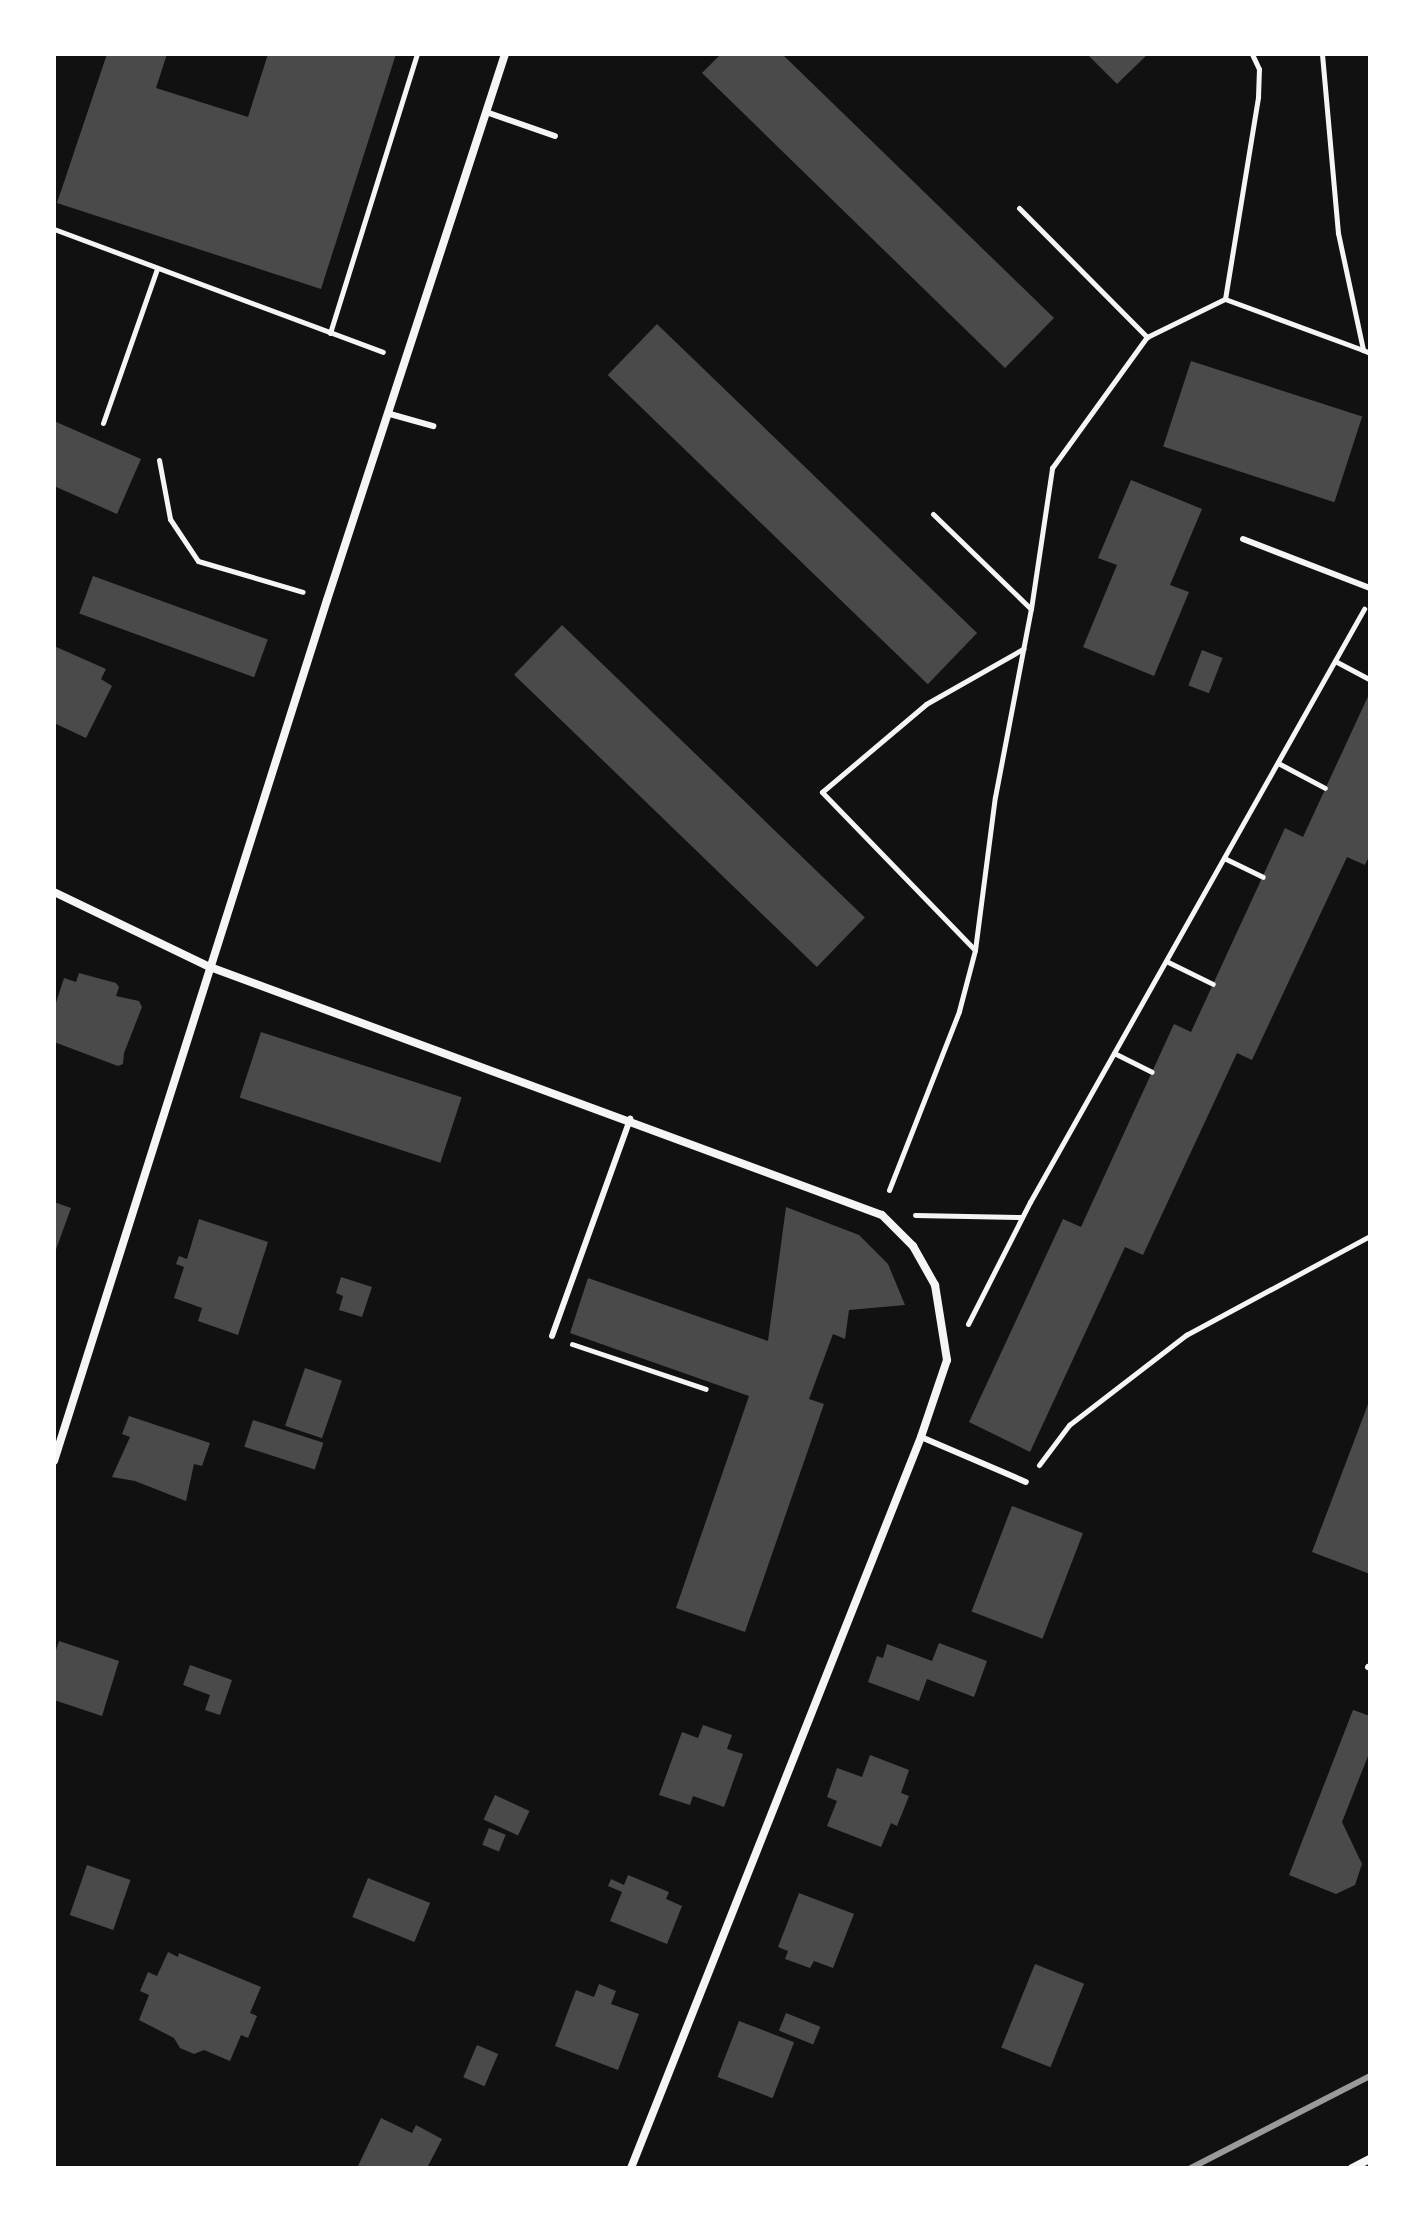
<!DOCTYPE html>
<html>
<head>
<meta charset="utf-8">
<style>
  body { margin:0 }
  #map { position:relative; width:1424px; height:2222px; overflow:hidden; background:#111; font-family:"Fira Sans Condensed",sans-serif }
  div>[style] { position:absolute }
  .building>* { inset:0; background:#4a4a4a; transform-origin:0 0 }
  .path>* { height:5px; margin:-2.5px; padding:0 2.5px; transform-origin:2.5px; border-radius:2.5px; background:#f5f5f5 }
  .service>* { height:6px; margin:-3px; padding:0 3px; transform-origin:3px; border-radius:3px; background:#f5f5f5 }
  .minor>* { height:8px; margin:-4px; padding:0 4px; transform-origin:4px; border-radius:4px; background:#f5f5f5 }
  .rail>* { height:6px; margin:-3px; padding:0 3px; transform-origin:3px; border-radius:3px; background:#9a9a9a }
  span { translate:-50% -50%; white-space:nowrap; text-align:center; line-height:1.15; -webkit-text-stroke:6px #fff; paint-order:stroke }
  .frame { position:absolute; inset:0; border:56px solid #fff; pointer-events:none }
</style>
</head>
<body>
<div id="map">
  <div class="building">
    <div style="clip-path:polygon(107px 54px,167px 54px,156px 88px,248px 117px,268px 54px,396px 54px,321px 289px,57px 203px)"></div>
    <div style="clip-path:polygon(721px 54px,782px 54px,1054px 318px,1005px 368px,702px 73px)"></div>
    <div style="clip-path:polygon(1087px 54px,1148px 54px,1117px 84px)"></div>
    <div style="left:657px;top:324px;width:445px;height:71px;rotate:44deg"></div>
    <div style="left:1191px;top:361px;width:180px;height:90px;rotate:18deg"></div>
    <div style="clip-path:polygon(54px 421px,141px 459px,117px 514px,54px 486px)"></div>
    <div style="clip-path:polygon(1131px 480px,1202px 509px,1170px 585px,1189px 592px,1154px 676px,1083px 647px,1117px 565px,1098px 558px)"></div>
    <div style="left:93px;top:576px;width:186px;height:40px;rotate:20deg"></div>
    <div style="left:562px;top:625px;width:421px;height:69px;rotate:44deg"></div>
    <div style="clip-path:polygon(54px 646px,106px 669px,101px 679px,112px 686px,86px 738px,54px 723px)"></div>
    <div style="left:1202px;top:650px;width:22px;height:38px;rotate:21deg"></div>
    <div style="clip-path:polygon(1370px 692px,1370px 854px,1365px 865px,1347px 857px,1252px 1060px,1237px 1053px,1143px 1255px,1125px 1247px,1030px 1452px,969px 1422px,1063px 1219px,1081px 1227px,1174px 1024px,1191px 1032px,1285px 828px,1303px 837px)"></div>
    <div style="clip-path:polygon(79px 973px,116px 983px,119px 987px,116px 996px,139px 1001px,142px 1007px,124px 1053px,123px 1064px,118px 1066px,54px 1042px,54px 1009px,64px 978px,76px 982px)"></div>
    <div style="left:261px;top:1032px;width:211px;height:69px;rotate:18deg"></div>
    <div style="clip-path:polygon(54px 1202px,71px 1208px,54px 1255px)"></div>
    <div style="clip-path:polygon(786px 1207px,859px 1235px,888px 1264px,905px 1305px,849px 1310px,845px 1339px,833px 1334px,809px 1399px,824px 1404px,745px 1632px,676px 1608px,749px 1396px,570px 1333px,588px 1278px,768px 1341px)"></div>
    <div style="clip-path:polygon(199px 1219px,268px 1242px,238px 1335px,198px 1321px,202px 1308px,174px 1298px,184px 1267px,176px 1264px,179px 1256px,187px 1259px)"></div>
    <div style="clip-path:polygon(341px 1277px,372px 1287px,362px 1317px,339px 1310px,343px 1296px,336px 1293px)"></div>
    <div style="left:305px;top:1368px;width:39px;height:61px;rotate:19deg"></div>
    <div style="clip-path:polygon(1370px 1399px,1370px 1574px,1312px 1552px)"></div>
    <div style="clip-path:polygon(129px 1416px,210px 1443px,202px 1466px,194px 1464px,186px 1501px,135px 1481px,112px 1477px,130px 1437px,122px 1434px)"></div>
    <div style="left:253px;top:1420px;width:74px;height:28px;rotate:18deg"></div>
    <div style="left:1012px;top:1506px;width:76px;height:113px;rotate:21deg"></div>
    <div style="clip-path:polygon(59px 1641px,119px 1661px,102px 1716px,54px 1700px,54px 1656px)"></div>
    <div style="clip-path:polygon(939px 1643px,987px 1661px,974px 1697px,927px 1679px,919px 1701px,868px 1682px,877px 1656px,883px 1658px,887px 1644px,932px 1661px)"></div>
    <div style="clip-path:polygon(190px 1665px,232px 1680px,220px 1715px,205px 1710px,210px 1695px,183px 1685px)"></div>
    <div style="clip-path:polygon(1353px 1710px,1370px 1716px,1370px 1751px,1342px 1822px,1362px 1864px,1355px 1885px,1336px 1894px,1289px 1875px)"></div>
    <div style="clip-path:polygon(703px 1725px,732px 1735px,727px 1749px,743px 1754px,724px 1807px,693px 1796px,690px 1805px,659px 1795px,682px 1732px,698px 1738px)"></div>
    <div style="clip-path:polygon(870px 1755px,909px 1770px,901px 1793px,909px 1796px,897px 1826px,891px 1823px,881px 1847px,827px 1826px,837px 1801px,827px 1797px,837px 1768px,862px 1777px)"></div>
    <div style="left:495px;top:1795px;width:38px;height:27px;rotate:25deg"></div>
    <div style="left:489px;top:1828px;width:18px;height:18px;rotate:22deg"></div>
    <div style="left:87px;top:1865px;width:46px;height:53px;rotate:19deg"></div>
    <div style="clip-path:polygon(628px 1875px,669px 1892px,666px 1899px,682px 1906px,667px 1944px,610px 1921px,622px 1892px,608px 1886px,611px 1879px,624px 1885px)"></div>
    <div style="left:368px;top:1878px;width:67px;height:42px;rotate:22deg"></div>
    <div style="clip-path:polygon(799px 1893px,854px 1914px,833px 1968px,814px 1961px,810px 1968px,785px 1959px,788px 1951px,778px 1947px)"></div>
    <div style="clip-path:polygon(168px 1952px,178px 1957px,179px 1953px,261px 1987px,250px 2013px,257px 2016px,248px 2038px,241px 2035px,230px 2061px,204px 2050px,194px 2054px,180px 2048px,174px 2038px,139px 2020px,149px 1995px,140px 1991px,148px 1972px,157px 1976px)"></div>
    <div style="left:1035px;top:1964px;width:53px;height:90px;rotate:22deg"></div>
    <div style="clip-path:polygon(599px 1984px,616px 1991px,611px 2004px,639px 2014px,618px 2070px,555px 2046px,576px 1990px,594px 1997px)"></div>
    <div style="left:786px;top:2013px;width:37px;height:19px;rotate:22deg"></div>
    <div style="left:739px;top:2021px;width:59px;height:60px;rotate:21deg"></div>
    <div style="left:477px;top:2045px;width:23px;height:35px;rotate:23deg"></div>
    <div style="clip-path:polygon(381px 2118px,412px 2133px,416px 2125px,442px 2139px,427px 2168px,357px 2168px)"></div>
  </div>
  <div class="path">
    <div style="left:1322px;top:54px;width:180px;rotate:84.9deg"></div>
    <div style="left:1338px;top:233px;width:120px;rotate:77.9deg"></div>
    <div style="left:1363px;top:350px;width:8px;rotate:23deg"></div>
    <div style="left:1019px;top:208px;width:182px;rotate:45.2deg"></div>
    <div style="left:54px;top:229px;width:351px;rotate:20.5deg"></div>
    <div style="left:1225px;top:299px;width:205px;rotate:-80.7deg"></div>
    <div style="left:1258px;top:97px;width:28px;rotate:-88deg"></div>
    <div style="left:1259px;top:69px;width:17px;rotate:-115deg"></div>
    <div style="left:330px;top:333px;width:292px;rotate:-72.7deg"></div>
    <div style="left:103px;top:423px;width:163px;rotate:-70.7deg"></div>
    <div style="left:159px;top:460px;width:60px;rotate:79.4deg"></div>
    <div style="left:170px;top:519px;width:50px;rotate:56.3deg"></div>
    <div style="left:198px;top:561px;width:109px;rotate:16.4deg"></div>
    <div style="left:933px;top:514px;width:135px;rotate:44.1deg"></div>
    <div style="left:1335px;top:661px;width:40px;rotate:28deg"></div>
    <div style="left:1278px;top:763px;width:53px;rotate:28deg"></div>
    <div style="left:1224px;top:858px;width:43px;rotate:26deg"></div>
    <div style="left:975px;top:950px;width:220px;rotate:-134.1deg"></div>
    <div style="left:822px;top:792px;width:136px;rotate:-40.2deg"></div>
    <div style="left:926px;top:704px;width:112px;rotate:-29.6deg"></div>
    <div style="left:1166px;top:961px;width:52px;rotate:26.1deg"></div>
    <div style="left:1114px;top:1053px;width:42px;rotate:26.6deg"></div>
    <div style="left:889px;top:1190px;width:192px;rotate:-68.6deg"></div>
    <div style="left:959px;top:1011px;width:63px;rotate:-75.3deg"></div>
    <div style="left:975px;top:950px;width:154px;rotate:-82.6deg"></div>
    <div style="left:995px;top:797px;width:191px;rotate:-79.2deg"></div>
    <div style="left:1031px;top:609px;width:143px;rotate:-81.5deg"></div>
    <div style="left:1052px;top:468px;width:162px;rotate:-54.1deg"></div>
    <div style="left:1147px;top:337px;width:87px;rotate:-26deg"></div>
    <div style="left:1225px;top:299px;width:147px;rotate:20.3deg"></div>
    <div style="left:915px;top:1215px;width:107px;rotate:1.1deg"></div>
    <div style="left:968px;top:1324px;width:137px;rotate:-63.1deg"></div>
    <div style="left:1030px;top:1202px;width:681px;rotate:-60.61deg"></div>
    <div style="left:572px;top:1344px;width:141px;rotate:18.6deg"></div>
    <div style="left:1039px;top:1465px;width:50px;rotate:-53.1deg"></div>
    <div style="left:1069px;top:1425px;width:148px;rotate:-37.6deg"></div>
    <div style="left:1186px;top:1335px;width:209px;rotate:-28.3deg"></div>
  </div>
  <div class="service">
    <div style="left:486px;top:112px;width:73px;rotate:19.2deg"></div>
    <div style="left:390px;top:414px;width:45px;rotate:15.6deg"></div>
    <div style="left:1243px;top:539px;width:136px;rotate:21.1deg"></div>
    <div style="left:552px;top:1336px;width:231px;rotate:-70.2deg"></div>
    <div style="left:921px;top:1437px;width:114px;rotate:23.2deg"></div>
    <div style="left:1368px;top:1667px;width:2px;rotate:27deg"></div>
  </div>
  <div class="minor">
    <div style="left:54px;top:892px;width:173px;rotate:25.7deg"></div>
    <div style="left:210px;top:967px;width:716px;rotate:20.26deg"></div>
    <div style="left:882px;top:1215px;width:44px;rotate:45deg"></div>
    <div style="left:913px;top:1246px;width:45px;rotate:60.6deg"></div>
    <div style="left:935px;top:1285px;width:76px;rotate:80.9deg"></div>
    <div style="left:947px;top:1360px;width:81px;rotate:108.7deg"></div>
    <div style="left:921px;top:1437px;width:786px;rotate:111.64deg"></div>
    <div style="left:54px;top:1461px;width:903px;rotate:-72.41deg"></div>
    <div style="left:327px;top:600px;width:574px;rotate:-71.94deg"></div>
    <div style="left:1352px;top:2168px;width:20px;rotate:-27deg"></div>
  </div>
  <div class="rail">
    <div style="left:1191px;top:2168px;width:201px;rotate:-27.2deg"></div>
  </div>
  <div class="frame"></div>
</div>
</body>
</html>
